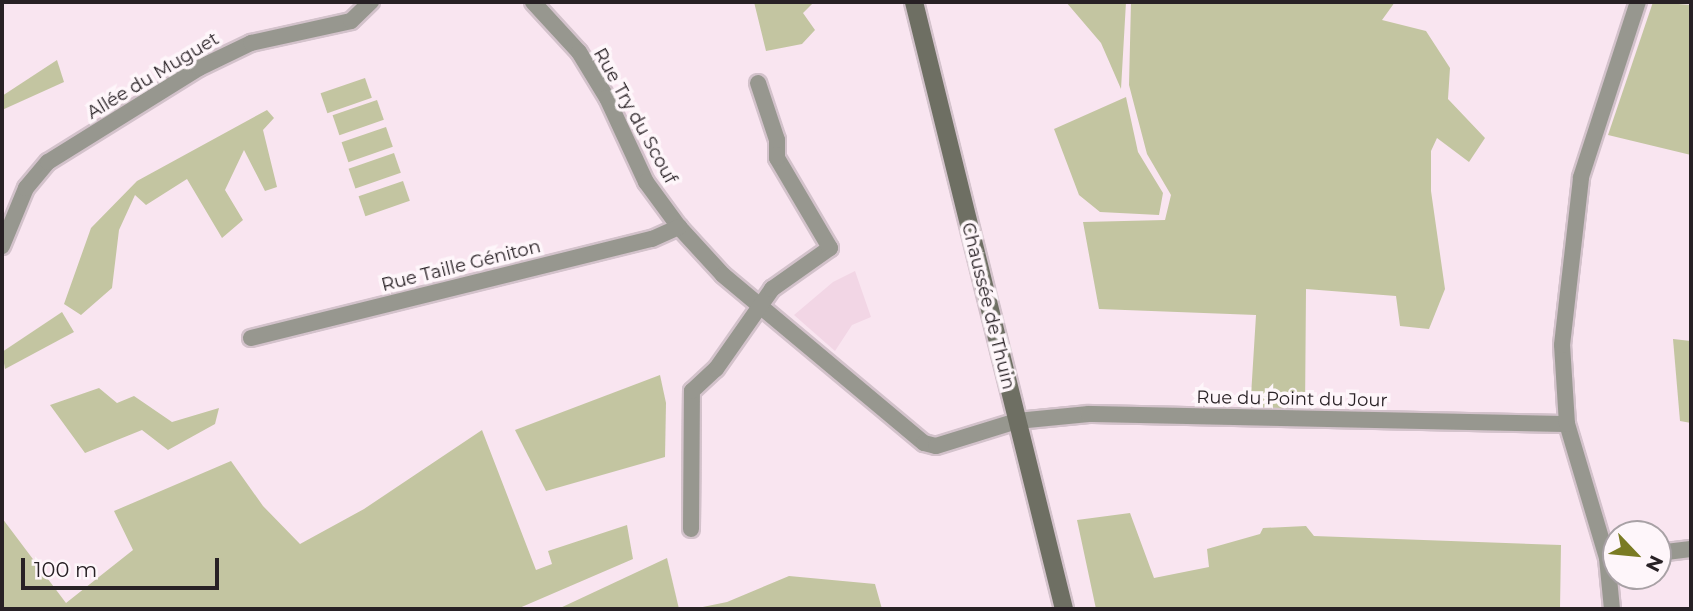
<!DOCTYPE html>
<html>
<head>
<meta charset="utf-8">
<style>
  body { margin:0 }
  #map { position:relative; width:1693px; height:611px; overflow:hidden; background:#f9e5f0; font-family:Montserrat,sans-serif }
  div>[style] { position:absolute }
  .built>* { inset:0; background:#f2d6e5 }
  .green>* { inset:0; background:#c3c5a1; transform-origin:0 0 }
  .roads { filter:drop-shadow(2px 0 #d3c2cb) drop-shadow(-2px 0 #d3c2cb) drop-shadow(0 2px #d3c2cb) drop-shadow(0 -2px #d3c2cb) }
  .minor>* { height:16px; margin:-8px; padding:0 8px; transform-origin:8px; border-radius:8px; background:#97978f }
  .secondary>* { height:18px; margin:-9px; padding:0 9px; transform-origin:9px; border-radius:9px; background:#6e6f63 }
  span { translate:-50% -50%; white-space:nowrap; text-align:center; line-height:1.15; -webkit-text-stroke:7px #fef6fa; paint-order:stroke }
  .street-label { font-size:18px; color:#282125 }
  .frame { position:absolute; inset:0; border:4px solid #282125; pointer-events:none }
  .north { position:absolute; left:1602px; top:520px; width:70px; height:70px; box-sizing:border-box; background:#fef6fa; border:2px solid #a8a1a5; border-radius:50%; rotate:116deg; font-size:19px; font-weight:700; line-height:28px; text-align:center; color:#282125 }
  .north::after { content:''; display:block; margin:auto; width:24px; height:32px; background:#7a7b23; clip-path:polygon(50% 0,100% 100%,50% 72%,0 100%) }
  .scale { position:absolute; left:21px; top:558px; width:198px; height:32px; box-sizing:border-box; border:4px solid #282125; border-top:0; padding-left:9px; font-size:21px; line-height:24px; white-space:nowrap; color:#282125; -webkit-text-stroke:5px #fef6fa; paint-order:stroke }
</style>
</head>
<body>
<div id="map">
  <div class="built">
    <div style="clip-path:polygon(855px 271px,871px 317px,852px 325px,835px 351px,794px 315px,833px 282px)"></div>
  </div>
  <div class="green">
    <div style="clip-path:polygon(754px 2px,814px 2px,803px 13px,815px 30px,802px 44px,766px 51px)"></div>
    <div style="clip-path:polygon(1066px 2px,1126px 2px,1121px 89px,1101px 43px)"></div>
    <div style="clip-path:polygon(1131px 2px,1395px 2px,1382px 20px,1426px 31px,1450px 68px,1448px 99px,1485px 138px,1469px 162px,1437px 138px,1431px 151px,1431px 191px,1445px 289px,1429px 329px,1400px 326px,1396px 296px,1306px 289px,1305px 412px,1250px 412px,1256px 315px,1099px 309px,1083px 222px,1165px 220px,1171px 195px,1147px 154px,1129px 85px)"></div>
    <div style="clip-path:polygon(1653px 2px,1691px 5px,1691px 155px,1608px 135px)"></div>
    <div style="clip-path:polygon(57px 60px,64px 82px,2px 110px,2px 96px)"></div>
    <div style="left:365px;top:78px;width:21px;height:47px;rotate:71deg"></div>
    <div style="clip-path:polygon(1126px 97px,1138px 152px,1163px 193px,1159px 215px,1100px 212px,1079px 195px,1054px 129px)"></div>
    <div style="left:377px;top:100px;width:21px;height:47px;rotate:71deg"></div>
    <div style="clip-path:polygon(267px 110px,274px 118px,263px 130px,277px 187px,265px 191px,244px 150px,225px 190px,243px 220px,222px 238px,187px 179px,146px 205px,135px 195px,119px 230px,112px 288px,81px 315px,64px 304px,91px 228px,137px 181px)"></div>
    <div style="left:386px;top:127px;width:21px;height:47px;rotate:71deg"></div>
    <div style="left:394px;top:153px;width:21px;height:48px;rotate:71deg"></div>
    <div style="left:403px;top:181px;width:21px;height:47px;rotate:71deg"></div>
    <div style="clip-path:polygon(62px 312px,74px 332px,5px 369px,2px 352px)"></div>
    <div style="clip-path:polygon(1673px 339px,1691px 341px,1691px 423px,1680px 421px)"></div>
    <div style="clip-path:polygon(660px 375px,666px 403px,665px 457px,546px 491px,515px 430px)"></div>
    <div style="clip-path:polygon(99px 388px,117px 403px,134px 396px,172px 422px,219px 408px,215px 424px,168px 450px,142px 430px,85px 453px,50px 405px)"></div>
    <div style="clip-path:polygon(482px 430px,536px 570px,552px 564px,548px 551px,627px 525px,633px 559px,517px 609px,2px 609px,2px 518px,66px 603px,133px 550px,114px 511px,231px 461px,263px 506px,300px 544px,364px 509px)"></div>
    <div style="clip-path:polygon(1130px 513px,1154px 578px,1209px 567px,1207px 549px,1260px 534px,1263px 528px,1306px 526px,1314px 536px,1561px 545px,1560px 609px,1096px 609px,1077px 520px)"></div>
    <div style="clip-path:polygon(667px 558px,679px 609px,558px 609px)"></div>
    <div style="clip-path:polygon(789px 576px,875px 584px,882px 609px,693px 609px,727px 602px)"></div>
  </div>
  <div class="roads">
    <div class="minor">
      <div style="left:533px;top:2px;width:68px;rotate:47.4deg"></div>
      <div style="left:579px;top:52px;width:54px;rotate:58.7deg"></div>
      <div style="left:607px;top:98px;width:93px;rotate:65.1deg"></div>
      <div style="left:646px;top:182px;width:56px;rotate:53.7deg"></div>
      <div style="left:679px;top:227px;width:65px;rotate:47.5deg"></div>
      <div style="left:723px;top:275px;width:262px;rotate:39.9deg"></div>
      <div style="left:924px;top:443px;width:12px;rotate:14deg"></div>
      <div style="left:936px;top:446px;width:85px;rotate:-17.2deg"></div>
      <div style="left:1017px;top:421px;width:72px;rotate:-5.6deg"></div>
      <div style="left:1089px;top:414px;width:478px;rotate:1.2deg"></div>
      <div style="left:2px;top:246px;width:63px;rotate:-67.5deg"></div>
      <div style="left:26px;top:188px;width:34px;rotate:-50deg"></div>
      <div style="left:48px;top:162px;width:178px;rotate:-31.9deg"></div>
      <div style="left:199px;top:68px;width:58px;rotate:-25.7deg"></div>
      <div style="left:251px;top:43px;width:102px;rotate:-12.4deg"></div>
      <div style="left:351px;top:21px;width:28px;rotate:-44deg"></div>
      <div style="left:251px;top:338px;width:413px;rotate:-13.9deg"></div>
      <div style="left:652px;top:239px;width:30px;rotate:-24deg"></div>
      <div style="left:691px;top:529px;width:138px;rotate:-89.6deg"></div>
      <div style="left:692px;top:391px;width:33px;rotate:-43deg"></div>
      <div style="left:716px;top:369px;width:98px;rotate:-55deg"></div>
      <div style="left:772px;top:289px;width:71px;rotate:-35.3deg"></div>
      <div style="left:830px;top:248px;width:104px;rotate:-120.5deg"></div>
      <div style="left:777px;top:158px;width:18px;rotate:-90deg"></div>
      <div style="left:777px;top:140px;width:60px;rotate:-108.4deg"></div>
      <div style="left:1658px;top:553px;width:33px;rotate:-7deg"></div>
      <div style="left:1612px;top:609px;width:51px;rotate:-95.6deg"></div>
      <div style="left:1607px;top:558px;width:140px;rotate:-106.6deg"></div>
      <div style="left:1567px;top:424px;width:79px;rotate:-93.6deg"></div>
      <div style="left:1562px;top:345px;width:169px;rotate:-83.5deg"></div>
      <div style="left:1581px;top:177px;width:184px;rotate:-72deg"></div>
    </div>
    <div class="secondary">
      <div style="left:914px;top:2px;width:625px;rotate:76.12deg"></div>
    </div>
  </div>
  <div class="street-label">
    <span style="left:153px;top:76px;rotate:-31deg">Allée du Muguet</span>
    <span style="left:635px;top:116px;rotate:61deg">Rue Try du Scouf</span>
    <span style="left:461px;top:266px;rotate:-14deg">Rue Taille Géniton</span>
    <span style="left:988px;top:306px;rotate:76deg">Chaussée de Thuin</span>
    <span style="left:1292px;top:399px;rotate:1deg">Rue du Point du Jour</span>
  </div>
  <div class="frame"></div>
  <div class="north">N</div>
  <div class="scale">100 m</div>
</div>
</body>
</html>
